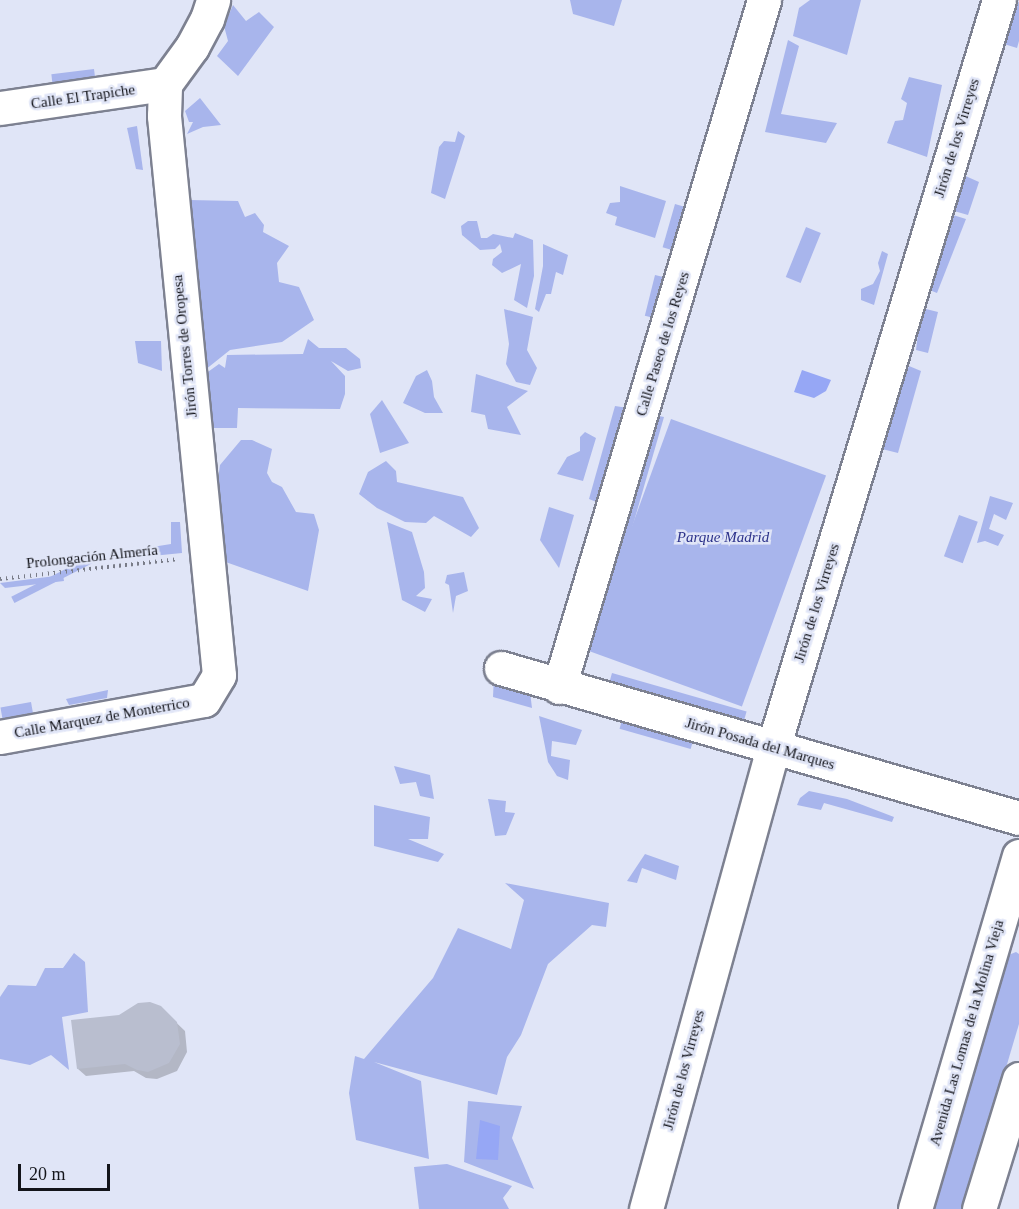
<!DOCTYPE html>
<html>
<head>
<meta charset="utf-8">
<style>
  body { margin:0 }
  #map { position:relative; width:1019px; height:1209px; overflow:hidden; background:#e0e5f7; font-family:Georgia,serif }
  div>[style] { position:absolute }
  .green>* { inset:0; background:#a8b5ec; transform-origin:0 0 }
  .water>* { inset:0; background:#96a7f5 }
  .shadow>* { inset:0; background:#0003 }
  .building>* { inset:0; background:#b9becf }
  .path>* { height:4px; margin-top:-2px; transform-origin:0; background:repeating-linear-gradient(90deg,#797c88 0 1.5px,transparent 0 6px) }
  .roads { filter:drop-shadow(2px 0 #7d8191) drop-shadow(-2px 0 #7d8191) drop-shadow(0 2px #7d8191) drop-shadow(0 -2px #7d8191) }
  .minor>* { height:33px; margin:-16.5px; padding:0 16.5px; transform-origin:16.5px; border-radius:16.5px; background:#fff }
  span { translate:-50% -50%; white-space:nowrap; text-align:center; line-height:1.15; -webkit-text-stroke:5px #e0e5f7; paint-order:stroke }
  .street-label { font-size:15px; color:#13141a }
  .park-label { font-size:15px; color:#2c328a; font-style:italic }
  .scale { position:absolute; left:18px; top:1164px; width:92px; height:27px; box-sizing:border-box; border:3px solid #13141a; border-top:0; padding-left:8px; font-size:18px; line-height:21px; white-space:nowrap; color:#13141a; -webkit-text-stroke:4px #e0e5f7; paint-order:stroke }
</style>
</head>
<body>
<div id="map">
  <div class="green">
    <div style="clip-path:polygon(570px 0,622px 0,614px 26px,573px 14px)"></div>
    <div style="clip-path:polygon(810px 0,861px 0,847px 55px,793px 36px,799px 8px)"></div>
    <div style="clip-path:polygon(1019px 1px,1019px 41px,1017px 48px,1004px 44px)"></div>
    <div style="clip-path:polygon(233px 5px,246px 21px,259px 12px,274px 27px,238px 76px,217px 56px,228px 41px,224px 26px)"></div>
    <div style="clip-path:polygon(788px 40px,799px 46px,781px 114px,837px 123px,826px 143px,765px 132px)"></div>
    <div style="left:94px;top:69px;width:17px;height:43px;rotate:83deg"></div>
    <div style="clip-path:polygon(909px 77px,942px 85px,927px 157px,887px 143px,895px 121px,903px 120px,907px 103px,901px 99px)"></div>
    <div style="clip-path:polygon(200px 98px,221px 125px,203px 127px,187px 134px,193px 122px,189px 122px,185px 111px)"></div>
    <div style="clip-path:polygon(137px 126px,143px 170px,136px 169px,127px 128px)"></div>
    <div style="clip-path:polygon(458px 131px,465px 136px,445px 199px,431px 193px,439px 147px,444px 141px,455px 142px)"></div>
    <div style="clip-path:polygon(961px 174px,979px 182px,968px 215px,954px 211px)"></div>
    <div style="clip-path:polygon(620px 186px,666px 201px,655px 238px,615px 225px,617px 217px,606px 213px,610px 203px,620px 202px)"></div>
    <div style="clip-path:polygon(189px 200px,238px 201px,245px 217px,255px 213px,264px 225px,263px 232px,289px 246px,277px 263px,279px 282px,299px 287px,314px 320px,282px 342px,230px 350px,200px 374px)"></div>
    <div style="left:675px;top:204px;width:15px;height:45px;rotate:16deg"></div>
    <div style="clip-path:polygon(953px 215px,966px 219px,937px 293px,922px 287px)"></div>
    <div style="clip-path:polygon(468px 221px,477px 221px,481px 238px,487px 238px,493px 234px,513px 238px,515px 233px,533px 240px,534px 276px,527px 308px,514px 300px,521px 264px,502px 273px,492px 265px,493px 259px,502px 252px,500px 244px,495px 249px,480px 250px,462px 235px,461px 226px)"></div>
    <div style="left:806px;top:227px;width:16px;height:54px;rotate:22deg"></div>
    <div style="clip-path:polygon(543px 244px,568px 255px,563px 275px,556px 272px,551px 294px,546px 294px,539px 312px,535px 309px,543px 266px)"></div>
    <div style="clip-path:polygon(882px 251px,888px 254px,874px 305px,861px 300px,861px 289px,873px 284px,880px 271px,878px 263px)"></div>
    <div style="left:655px;top:275px;width:16px;height:42px;rotate:14deg"></div>
    <div style="clip-path:polygon(918px 307px,938px 312px,928px 353px,916px 350px,918px 333px,911px 326px)"></div>
    <div style="clip-path:polygon(504px 309px,533px 317px,527px 350px,537px 368px,530px 385px,516px 382px,506px 364px,509px 344px)"></div>
    <div style="clip-path:polygon(308px 339px,319px 348px,346px 348px,360px 359px,361px 368px,348px 371px,331px 361px,345px 376px,345px 394px,340px 409px,238px 408px,237px 428px,211px 428px,205px 374px,219px 364px,225px 368px,227px 355px,303px 354px)"></div>
    <div style="clip-path:polygon(135px 341px,161px 341px,162px 371px,138px 363px)"></div>
    <div style="clip-path:polygon(909px 366px,921px 371px,898px 453px,878px 448px)"></div>
    <div style="clip-path:polygon(427px 370px,432px 381px,434px 397px,443px 413px,425px 413px,403px 403px,416px 376px)"></div>
    <div style="clip-path:polygon(476px 374px,528px 391px,507px 407px,521px 435px,488px 429px,485px 415px,471px 412px)"></div>
    <div style="clip-path:polygon(382px 400px,409px 443px,380px 453px,370px 414px)"></div>
    <div style="clip-path:polygon(615px 406px,628px 408px,604px 505px,589px 499px)"></div>
    <div style="clip-path:polygon(649px 414px,664px 417px,597px 650px,580px 645px)"></div>
    <div style="left:671px;top:419px;width:165px;height:246px;rotate:20deg"></div>
    <div style="clip-path:polygon(585px 432px,596px 438px,583px 481px,557px 474px,567px 457px,580px 451px,580px 437px)"></div>
    <div style="clip-path:polygon(241px 440px,252px 440px,272px 449px,267px 473px,272px 482px,282px 487px,296px 512px,314px 514px,319px 530px,308px 591px,220px 560px,212px 486px,218px 479px,220px 465px)"></div>
    <div style="clip-path:polygon(386px 461px,396px 471px,397px 482px,463px 497px,479px 528px,471px 537px,434px 516px,426px 523px,405px 522px,377px 508px,359px 494px,368px 472px)"></div>
    <div style="clip-path:polygon(990px 496px,1013px 503px,1006px 520px,994px 514px,989px 529px,1004px 535px,998px 546px,985px 541px,977px 543px)"></div>
    <div style="clip-path:polygon(549px 507px,574px 515px,559px 568px,540px 540px)"></div>
    <div style="left:959px;top:515px;width:20px;height:44px;rotate:20deg"></div>
    <div style="clip-path:polygon(171px 522px,180px 522px,182px 553px,122px 559px,121px 552px,171px 544px)"></div>
    <div style="clip-path:polygon(387px 522px,412px 532px,424px 572px,425px 588px,416px 596px,432px 599px,425px 612px,402px 600px)"></div>
    <div style="left:95px;top:554px;width:7px;height:94px;rotate:63deg"></div>
    <div style="clip-path:polygon(464px 572px,468px 591px,456px 596px,453px 613px,449px 585px,445px 583px,447px 575px)"></div>
    <div style="clip-path:polygon(63px 575px,64px 581px,5px 588px,0 583px)"></div>
    <div style="left:612px;top:673px;width:140px;height:14px;rotate:16deg"></div>
    <div style="clip-path:polygon(494px 675px,529px 684px,532px 708px,493px 697px)"></div>
    <div style="clip-path:polygon(108px 690px,107px 698px,69px 705px,66px 699px)"></div>
    <div style="left:31px;top:702px;width:11px;height:31px;rotate:80deg"></div>
    <div style="clip-path:polygon(539px 716px,582px 730px,576px 745px,552px 741px,551px 756px,570px 760px,568px 780px,557px 776px,548px 762px)"></div>
    <div style="left:622px;top:720px;width:74px;height:9px;rotate:16deg"></div>
    <div style="clip-path:polygon(394px 766px,430px 775px,434px 799px,420px 796px,416px 782px,400px 784px)"></div>
    <div style="clip-path:polygon(809px 791px,847px 799px,894px 817px,892px 822px,824px 803px,821px 810px,797px 805px,800px 798px)"></div>
    <div style="clip-path:polygon(488px 799px,506px 801px,505px 812px,515px 813px,506px 835px,495px 836px)"></div>
    <div style="clip-path:polygon(374px 805px,430px 817px,428px 839px,408px 839px,444px 854px,438px 862px,374px 846px)"></div>
    <div style="clip-path:polygon(645px 854px,679px 866px,676px 880px,642px 868px,637px 883px,627px 881px)"></div>
    <div style="clip-path:polygon(505px 883px,609px 903px,606px 927px,592px 925px,548px 964px,521px 1035px,507px 1057px,497px 1095px,374px 1062px,421px 1081px,429px 1159px,356px 1140px,349px 1093px,355px 1056px,364px 1059px,433px 978px,458px 928px,511px 949px,524px 900px)"></div>
    <div style="clip-path:polygon(1016px 952px,1019px 954px,1019px 1024px,964px 1209px,928px 1209px,1001px 958px)"></div>
    <div style="clip-path:polygon(74px 953px,85px 962px,88px 1012px,62px 1017px,69px 1070px,51px 1055px,30px 1065px,0 1059px,0 997px,8px 985px,36px 986px,45px 968px,63px 968px)"></div>
    <div style="clip-path:polygon(468px 1101px,522px 1106px,512px 1138px,534px 1189px,464px 1162px)"></div>
    <div style="clip-path:polygon(447px 1164px,512px 1186px,503px 1198px,509px 1209px,419px 1209px,414px 1167px)"></div>
  </div>
  <div class="water">
    <div style="clip-path:polygon(802px 370px,831px 380px,826px 391px,814px 398px,794px 392px)"></div>
    <div style="clip-path:polygon(480px 1120px,500px 1126px,498px 1160px,476px 1159px)"></div>
  </div>
  <div class="shadow">
    <div style="clip-path:polygon(160px 1007px,185px 1031px,187px 1052px,177px 1071px,157px 1079px,146px 1078px,134px 1071px,86px 1076px,78px 1069px,119px 1016px)"></div>
  </div>
  <div class="building">
    <div style="clip-path:polygon(150px 1002px,161px 1006px,177px 1022px,180px 1044px,169px 1063px,148px 1072px,137px 1070px,125px 1064px,77px 1069px,71px 1020px,119px 1015px,138px 1003px)"></div>
  </div>
  <div class="path">
    <div style="left:0;top:579px;width:178px;rotate:-6.4deg"></div>
  </div>
  <div class="roads">
    <div class="minor">
      <div style="left:0;top:108px;width:167px;rotate:-8.3deg"></div>
      <div style="left:501px;top:668px;width:539px;rotate:16.15deg"></div>
      <div style="left:559px;top:687px;width:717px;rotate:-73.38deg"></div>
      <div style="left:0;top:737px;width:207px;rotate:-10.3deg"></div>
      <div style="left:204px;top:700px;width:29px;rotate:-59deg"></div>
      <div style="left:219px;top:675px;width:562px;rotate:-95.62deg"></div>
      <div style="left:164px;top:116px;width:32px;rotate:-88deg"></div>
      <div style="left:165px;top:84px;width:46px;rotate:-53.9deg"></div>
      <div style="left:192px;top:47px;width:32px;rotate:-62deg"></div>
      <div style="left:207px;top:19px;width:20px;rotate:-72deg"></div>
      <div style="left:646px;top:1209px;width:478px;rotate:-74.6deg"></div>
      <div style="left:773px;top:748px;width:781px;rotate:-73.19deg"></div>
      <div style="left:915px;top:1209px;width:368px;rotate:-73.6deg"></div>
      <div style="left:979px;top:1209px;width:136px;rotate:-72.9deg"></div>
    </div>
  </div>
  <div class="street-label">
    <span style="left:83px;top:97px;rotate:-8deg">Calle El Trapiche</span>
    <span style="left:957px;top:138px;rotate:-73deg">Jirón de los Virreyes</span>
    <span style="left:663px;top:344px;rotate:-73deg">Calle Paseo de los Reyes</span>
    <span style="left:185px;top:346px;rotate:-96deg">Jirón Torres de Oropesa</span>
    <span style="left:92px;top:557px;rotate:-6deg">Prolongación Almería</span>
    <span style="left:817px;top:603px;rotate:-73deg">Jirón de los Virreyes</span>
    <span style="left:102px;top:718px;rotate:-10deg">Calle Marquez de Monterrico</span>
    <span style="left:760px;top:744px;rotate:16deg">Jirón Posada del Marques</span>
    <span style="left:967px;top:1033px;rotate:-74deg">Avenida Las Lomas de la Molina Vieja</span>
    <span style="left:684px;top:1070px;rotate:-75deg">Jirón de los Virreyes</span>
  </div>
  <div class="park-label">
    <span style="left:723px;top:538px">Parque Madrid</span>
  </div>
  <div class="scale">20 m</div>
</div>
</body>
</html>
